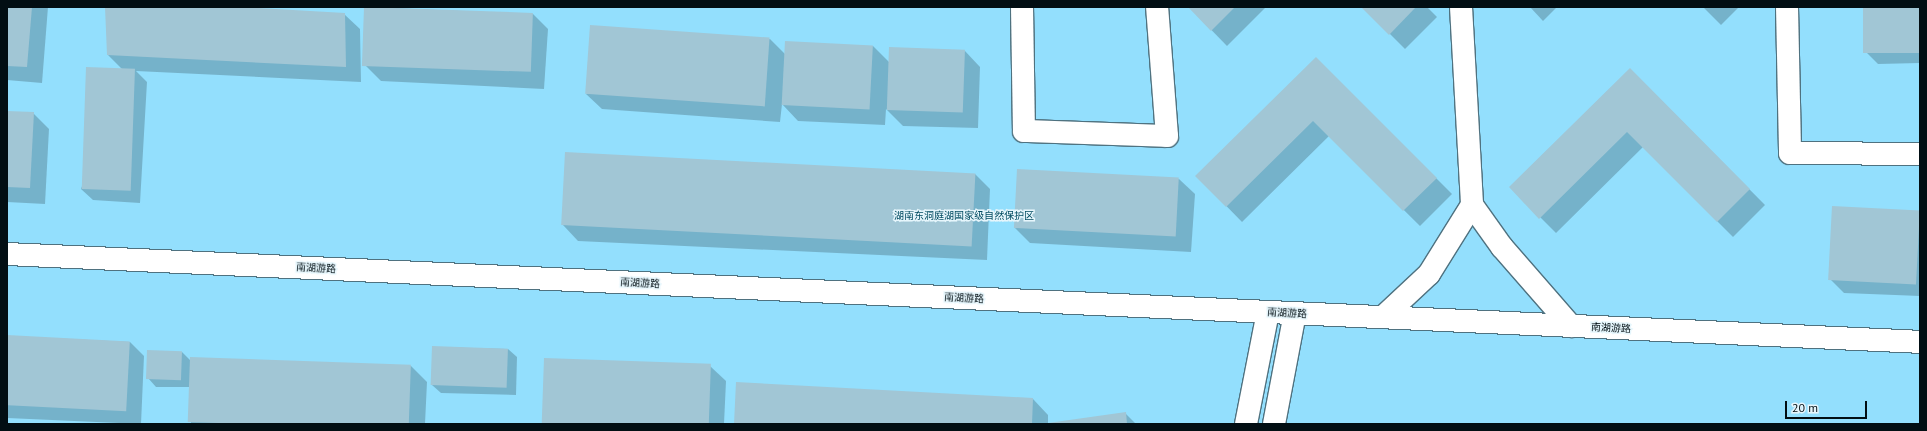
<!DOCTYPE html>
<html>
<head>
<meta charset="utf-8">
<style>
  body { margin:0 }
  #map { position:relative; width:1927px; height:431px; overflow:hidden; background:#c6edfc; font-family:"PT Sans","Noto Sans SC",sans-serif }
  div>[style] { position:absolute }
  .green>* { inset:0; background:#93dffd; transform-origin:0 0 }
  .shadow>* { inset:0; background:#0003 }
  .building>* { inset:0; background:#a1c6d5; transform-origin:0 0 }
  .roads { filter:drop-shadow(1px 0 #4f7280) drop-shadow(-1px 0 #4f7280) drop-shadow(0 1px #4f7280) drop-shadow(0 -1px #4f7280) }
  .minor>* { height:22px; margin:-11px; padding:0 11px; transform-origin:11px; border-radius:11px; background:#fff }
  .tertiary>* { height:22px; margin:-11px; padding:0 11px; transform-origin:11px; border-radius:11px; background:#fff }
  .secondary>* { height:22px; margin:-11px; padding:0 11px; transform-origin:11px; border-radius:11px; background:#fff }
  span { translate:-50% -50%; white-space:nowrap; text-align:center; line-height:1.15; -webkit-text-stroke:3px #e6f6fc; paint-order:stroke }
  .park-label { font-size:10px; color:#014b60 }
  .street-label { font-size:10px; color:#020e13 }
  .frame { position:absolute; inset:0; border:8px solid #020e13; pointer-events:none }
  .scale { position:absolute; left:1785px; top:401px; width:82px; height:18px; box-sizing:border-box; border:2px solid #020e13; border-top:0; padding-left:5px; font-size:12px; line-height:14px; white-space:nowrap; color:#020e13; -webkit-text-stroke:3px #e6f6fc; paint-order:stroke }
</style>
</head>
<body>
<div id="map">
  <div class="green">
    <div style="left:7px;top:7px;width:1913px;height:417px"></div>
  </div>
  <div class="shadow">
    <div style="clip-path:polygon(7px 7px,48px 7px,42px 83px,7px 80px)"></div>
    <div style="clip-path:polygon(106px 7px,221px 7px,344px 14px,360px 29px,361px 82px,136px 71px,147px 82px,140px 203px,93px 200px,81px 189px,123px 70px,108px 55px)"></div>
    <div style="clip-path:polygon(365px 7px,533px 14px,548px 29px,544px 89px,381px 81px,366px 66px)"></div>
    <div style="clip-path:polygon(1189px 7px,1266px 7px,1227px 46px)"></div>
    <div style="clip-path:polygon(1363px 7px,1427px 7px,1437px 17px,1405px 49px)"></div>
    <div style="clip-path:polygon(1530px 7px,1557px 7px,1543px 21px)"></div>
    <div style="clip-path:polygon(1703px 7px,1739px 7px,1721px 25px)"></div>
    <div style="clip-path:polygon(1864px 7px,1920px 7px,1920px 63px,1878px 64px,1866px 52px)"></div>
    <div style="clip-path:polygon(770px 39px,785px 54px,873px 46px,889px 62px,965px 51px,980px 67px,978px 128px,903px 126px,886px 109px,885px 125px,798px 121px,782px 104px,780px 122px,602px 109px,586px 94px)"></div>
    <div style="clip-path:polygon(1316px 58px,1452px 194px,1420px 226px,1329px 136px,1242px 222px,1197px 176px)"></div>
    <div style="clip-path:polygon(1630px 69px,1765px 205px,1733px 237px,1643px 147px,1556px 233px,1510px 187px)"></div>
    <div style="clip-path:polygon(7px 112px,33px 113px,49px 129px,45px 204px,7px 202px)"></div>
    <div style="clip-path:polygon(975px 174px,990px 189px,987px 260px,578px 241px,563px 225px)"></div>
    <div style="clip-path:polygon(1179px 179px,1195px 194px,1191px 252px,1030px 243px,1015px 228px)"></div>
    <div style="clip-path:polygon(1920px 211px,1920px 296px,1844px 293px,1830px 279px)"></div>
    <div style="clip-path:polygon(7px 336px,130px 342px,144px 356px,141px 424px,7px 418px)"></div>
    <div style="clip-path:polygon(433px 347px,508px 349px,517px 357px,516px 395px,441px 393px,432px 385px)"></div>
    <div style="clip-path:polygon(182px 352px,191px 361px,411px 366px,427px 382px,425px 424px,191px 424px,190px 387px,156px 387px,148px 378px)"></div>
    <div style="clip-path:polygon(710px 366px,726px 381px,724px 424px,542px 424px)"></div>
    <div style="clip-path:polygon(1033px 399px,1048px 415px,1048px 424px,735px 424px)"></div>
    <div style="clip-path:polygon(1125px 413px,1136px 424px,1048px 424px)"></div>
  </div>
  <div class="building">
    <div style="clip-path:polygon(7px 7px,32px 7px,27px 67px,7px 66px)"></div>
    <div style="clip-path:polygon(105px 7px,239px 7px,345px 13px,346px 67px,107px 55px)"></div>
    <div style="left:364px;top:7px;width:169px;height:59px;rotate:2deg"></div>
    <div style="clip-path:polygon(1188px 7px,1235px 7px,1211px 31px)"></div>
    <div style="clip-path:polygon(1361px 7px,1416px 7px,1389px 35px)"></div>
    <div style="left:1863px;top:7px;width:57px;height:46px"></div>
    <div style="left:590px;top:25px;width:180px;height:69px;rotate:4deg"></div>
    <div style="left:785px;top:41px;width:88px;height:64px;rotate:3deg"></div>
    <div style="left:889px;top:47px;width:76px;height:63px;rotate:2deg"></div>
    <div style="clip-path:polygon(1316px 57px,1437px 178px,1403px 211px,1313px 121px,1226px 207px,1195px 176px)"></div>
    <div style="left:86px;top:67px;width:49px;height:122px;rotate:2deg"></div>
    <div style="clip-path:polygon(1630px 68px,1750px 189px,1717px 222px,1627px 132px,1539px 219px,1509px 187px)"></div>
    <div style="clip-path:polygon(7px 111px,34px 112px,30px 188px,7px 187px)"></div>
    <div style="left:565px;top:152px;width:411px;height:73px;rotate:3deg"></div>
    <div style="left:1017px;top:169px;width:162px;height:59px;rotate:3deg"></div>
    <div style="left:1832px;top:206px;width:88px;height:74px;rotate:3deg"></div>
    <div style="left:7px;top:335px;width:123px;height:70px;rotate:3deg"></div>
    <div style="left:432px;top:346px;width:76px;height:39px;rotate:2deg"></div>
    <div style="left:147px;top:350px;width:35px;height:29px;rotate:2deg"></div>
    <div style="left:190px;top:357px;width:221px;height:65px;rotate:2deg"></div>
    <div style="left:544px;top:358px;width:167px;height:66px;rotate:2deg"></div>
    <div style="clip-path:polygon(736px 382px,1033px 398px,1032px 424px,734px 424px)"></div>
    <div style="clip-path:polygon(1126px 412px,1127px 424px,1048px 424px,1048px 423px)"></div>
  </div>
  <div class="roads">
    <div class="minor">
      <div style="left:1022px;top:7px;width:124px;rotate:89.1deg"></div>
      <div style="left:1024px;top:131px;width:143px;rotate:2deg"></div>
      <div style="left:1167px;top:136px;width:129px;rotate:-94.4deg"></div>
      <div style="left:1461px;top:7px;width:198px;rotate:86.8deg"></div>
      <div style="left:1787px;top:7px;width:146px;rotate:88.8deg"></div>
      <div style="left:1790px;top:153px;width:130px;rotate:0.4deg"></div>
      <div style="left:1383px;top:317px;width:63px;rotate:-43.1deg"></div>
      <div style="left:1429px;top:274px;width:81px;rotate:-58.1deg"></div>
      <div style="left:1472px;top:205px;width:52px;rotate:54.5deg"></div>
      <div style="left:1502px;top:247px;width:105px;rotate:48.9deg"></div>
    </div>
    <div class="tertiary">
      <div style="left:7px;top:254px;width:1915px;rotate:2.63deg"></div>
    </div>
    <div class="secondary">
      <div style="left:1246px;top:424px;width:114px;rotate:-78.9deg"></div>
      <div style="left:1274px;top:424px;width:113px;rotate:-79.3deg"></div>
    </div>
  </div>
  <div class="park-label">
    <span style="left:964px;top:216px">湖南东洞庭湖国家级自然保护区</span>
  </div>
  <div class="street-label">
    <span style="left:316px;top:268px;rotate:3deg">南湖游路</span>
    <span style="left:640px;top:283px;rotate:3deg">南湖游路</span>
    <span style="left:964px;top:298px;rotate:3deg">南湖游路</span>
    <span style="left:1287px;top:313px;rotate:3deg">南湖游路</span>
    <span style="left:1611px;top:328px;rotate:3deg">南湖游路</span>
  </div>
  <div class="frame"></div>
  <div class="scale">20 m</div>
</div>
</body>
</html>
